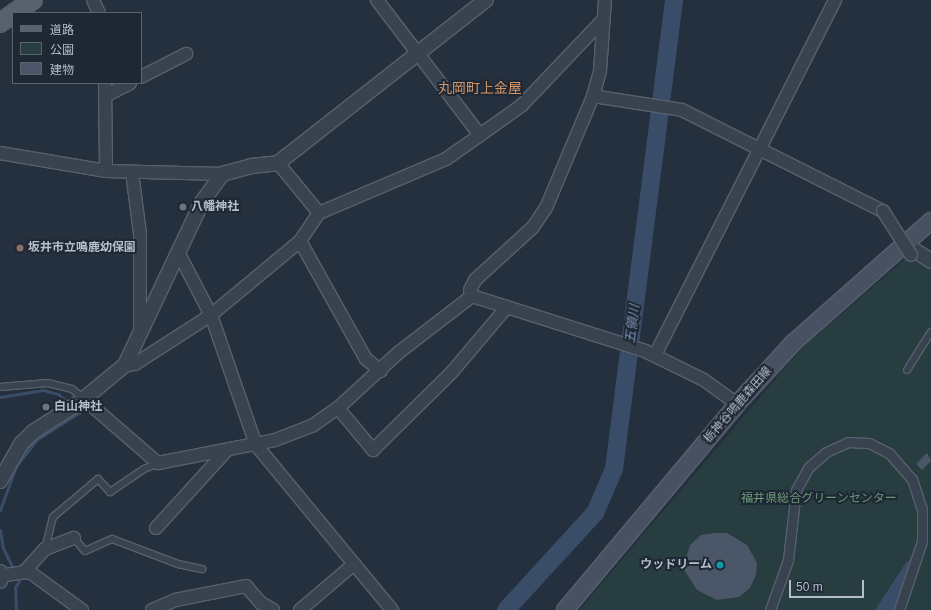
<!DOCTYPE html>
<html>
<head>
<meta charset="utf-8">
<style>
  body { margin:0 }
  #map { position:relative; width:931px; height:610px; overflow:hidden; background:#25303f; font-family:Arial,"Noto Sans JP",sans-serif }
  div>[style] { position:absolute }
  .green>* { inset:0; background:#273d40 }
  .water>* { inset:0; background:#3a4d68 }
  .stream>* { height:3px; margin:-1.5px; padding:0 1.5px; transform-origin:1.5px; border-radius:1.5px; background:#3a4d68 }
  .river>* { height:18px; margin:-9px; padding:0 9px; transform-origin:9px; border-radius:9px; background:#3a4d68 }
  .building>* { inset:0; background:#4b5768 }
  .roads { filter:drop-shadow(1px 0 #57606c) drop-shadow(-1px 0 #57606c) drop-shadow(0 1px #57606c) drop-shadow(0 -1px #57606c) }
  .service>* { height:6px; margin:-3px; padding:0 3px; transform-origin:3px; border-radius:3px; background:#39424f }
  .pedestrian>* { height:9px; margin:-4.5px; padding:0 4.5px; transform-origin:4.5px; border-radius:4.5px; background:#39424f }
  .minor>* { height:12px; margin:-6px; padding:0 6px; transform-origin:6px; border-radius:6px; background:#39424f }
  .tertiary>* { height:14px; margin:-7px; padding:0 7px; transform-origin:7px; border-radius:7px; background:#39424f }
  .secondary>* { height:16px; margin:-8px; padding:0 8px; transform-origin:8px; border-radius:8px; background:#475162 }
  .primary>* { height:18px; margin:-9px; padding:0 9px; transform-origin:9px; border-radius:9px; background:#57616f }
  .bridges { filter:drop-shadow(1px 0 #57606c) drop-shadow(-1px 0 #57606c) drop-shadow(0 1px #57606c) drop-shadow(0 -1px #57606c) }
  .minor-bridge>* { height:12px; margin:-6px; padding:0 6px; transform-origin:6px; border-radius:6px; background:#39424f }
  .dots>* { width:11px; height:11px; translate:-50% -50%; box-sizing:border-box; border:2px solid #1e2734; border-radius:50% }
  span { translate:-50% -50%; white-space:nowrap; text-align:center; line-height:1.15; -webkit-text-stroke:4px #1e2734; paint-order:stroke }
  .poi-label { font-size:12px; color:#b5bdc9; font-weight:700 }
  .left { translate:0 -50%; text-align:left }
  .right { translate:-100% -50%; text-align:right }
  .street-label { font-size:12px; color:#b5bdc9 }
  .park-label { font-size:12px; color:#6c9a77 }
  .water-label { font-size:13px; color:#7c93b1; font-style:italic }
  .quarter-label { font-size:14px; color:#d49565 }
  .legend { position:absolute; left:12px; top:12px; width:130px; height:72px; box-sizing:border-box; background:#1e2734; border:1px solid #5a6370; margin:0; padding:5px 7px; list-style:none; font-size:12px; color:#b5bdc9 }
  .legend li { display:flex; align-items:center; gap:8px; height:20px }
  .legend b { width:20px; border:1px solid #5a6370 }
  .scale { position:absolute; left:789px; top:580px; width:75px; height:18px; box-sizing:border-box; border:2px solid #b5bdc9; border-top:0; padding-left:5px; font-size:12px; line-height:14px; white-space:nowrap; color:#b5bdc9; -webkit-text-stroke:3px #1e2734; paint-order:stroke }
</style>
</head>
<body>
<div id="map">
  <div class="green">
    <div style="clip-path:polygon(905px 259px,914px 259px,931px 270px,931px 606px,929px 610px,579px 610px,802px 348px)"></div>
  </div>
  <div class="water">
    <div style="clip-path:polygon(907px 561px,910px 563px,894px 610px,875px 610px)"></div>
  </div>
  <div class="stream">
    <div style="left:0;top:397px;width:44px;rotate:-9.2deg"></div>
    <div style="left:43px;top:390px;width:16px;rotate:15deg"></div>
    <div style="left:58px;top:394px;width:16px;rotate:40deg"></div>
    <div style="left:0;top:510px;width:47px;rotate:-70deg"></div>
    <div style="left:16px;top:466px;width:33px;rotate:-52deg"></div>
    <div style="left:36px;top:440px;width:52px;rotate:-32.5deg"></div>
    <div style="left:80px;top:412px;width:5px;rotate:-143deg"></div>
    <div style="left:0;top:530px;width:18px;rotate:81deg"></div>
    <div style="left:3px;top:548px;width:25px;rotate:64deg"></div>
    <div style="left:909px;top:562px;width:13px;rotate:-61deg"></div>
    <div style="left:16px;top:610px;width:23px;rotate:-92deg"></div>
    <div style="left:15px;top:587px;width:7px;rotate:-56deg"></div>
    <div style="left:19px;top:581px;width:5px;rotate:-112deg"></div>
  </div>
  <div class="river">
    <div style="left:506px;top:610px;width:132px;rotate:-47.5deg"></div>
    <div style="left:595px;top:513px;width:48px;rotate:-66.6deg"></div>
    <div style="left:614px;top:469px;width:473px;rotate:-82.7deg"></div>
  </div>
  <div class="building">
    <div style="clip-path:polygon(927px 453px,931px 461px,922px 470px,916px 464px)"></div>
    <div style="clip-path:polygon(715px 533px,727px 533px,747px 545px,757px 563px,756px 575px,750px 588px,739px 597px,717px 600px,697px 590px,683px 568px,690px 545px,701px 535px)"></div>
  </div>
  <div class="roads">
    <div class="service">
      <div style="left:907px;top:370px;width:45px;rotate:-57.7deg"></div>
      <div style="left:0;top:387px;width:48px;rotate:-4.8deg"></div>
      <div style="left:48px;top:383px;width:25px;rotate:14deg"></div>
      <div style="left:72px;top:389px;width:16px;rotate:40deg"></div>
      <div style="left:74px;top:538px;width:17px;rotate:50deg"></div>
      <div style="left:85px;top:551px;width:30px;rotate:-24deg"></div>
      <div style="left:112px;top:539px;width:71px;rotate:20.7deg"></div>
      <div style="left:178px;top:564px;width:25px;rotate:12deg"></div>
      <div style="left:45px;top:549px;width:33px;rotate:-76deg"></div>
      <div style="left:53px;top:517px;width:59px;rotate:-40.2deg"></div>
      <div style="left:98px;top:479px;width:18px;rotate:47deg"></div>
      <div style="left:110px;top:492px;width:41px;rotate:-34.1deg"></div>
      <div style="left:144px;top:469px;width:16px;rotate:-22deg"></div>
    </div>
    <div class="pedestrian">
      <div style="left:770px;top:610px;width:53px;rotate:-70.2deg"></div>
      <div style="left:788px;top:560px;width:70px;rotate:-83.5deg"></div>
      <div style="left:796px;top:490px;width:26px;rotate:-61deg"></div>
      <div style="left:809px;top:467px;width:23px;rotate:-41deg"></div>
      <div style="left:826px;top:452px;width:24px;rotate:-24deg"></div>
      <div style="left:848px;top:442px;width:21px;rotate:3deg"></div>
      <div style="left:869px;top:443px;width:22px;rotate:27deg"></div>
      <div style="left:889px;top:453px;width:35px;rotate:49deg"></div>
      <div style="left:912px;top:479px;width:32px;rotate:72deg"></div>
      <div style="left:922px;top:509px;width:32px;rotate:90deg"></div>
      <div style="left:922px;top:541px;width:73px;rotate:108.4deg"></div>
    </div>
    <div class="minor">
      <div style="left:93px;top:0;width:14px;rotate:65deg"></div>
      <div style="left:377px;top:0;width:170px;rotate:52.7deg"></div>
      <div style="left:141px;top:77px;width:51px;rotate:-27.1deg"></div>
      <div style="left:105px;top:83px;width:88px;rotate:89.3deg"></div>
      <div style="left:105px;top:96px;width:28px;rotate:-27deg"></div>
      <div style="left:593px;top:96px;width:90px;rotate:8.9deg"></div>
      <div style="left:682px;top:110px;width:225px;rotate:26.7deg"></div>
      <div style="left:0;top:153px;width:108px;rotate:9.6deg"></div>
      <div style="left:106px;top:171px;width:116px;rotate:1.5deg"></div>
      <div style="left:278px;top:163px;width:65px;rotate:50.6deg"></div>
      <div style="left:132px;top:172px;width:63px;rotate:82.6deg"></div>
      <div style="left:140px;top:234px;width:98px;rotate:90deg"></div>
      <div style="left:300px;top:241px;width:135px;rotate:60.8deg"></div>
      <div style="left:366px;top:359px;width:19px;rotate:39deg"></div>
      <div style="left:178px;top:252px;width:71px;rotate:62.4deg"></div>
      <div style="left:211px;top:315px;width:138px;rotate:70.9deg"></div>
      <div style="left:256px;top:445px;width:214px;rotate:50.5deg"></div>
      <div style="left:472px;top:296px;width:182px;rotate:17.6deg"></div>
      <div style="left:645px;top:351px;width:66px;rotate:26.2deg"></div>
      <div style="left:704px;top:380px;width:41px;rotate:36deg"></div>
      <div style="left:655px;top:355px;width:398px;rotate:-63.1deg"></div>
      <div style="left:125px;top:365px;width:10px;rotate:-6deg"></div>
      <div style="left:135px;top:364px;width:90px;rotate:-32.8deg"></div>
      <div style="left:211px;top:315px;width:116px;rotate:-39.7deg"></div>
      <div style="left:300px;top:241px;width:34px;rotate:-56deg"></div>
      <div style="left:319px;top:213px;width:138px;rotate:-23deg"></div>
      <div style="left:446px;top:159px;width:42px;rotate:-35.2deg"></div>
      <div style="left:480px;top:135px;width:52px;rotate:-35.5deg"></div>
      <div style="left:522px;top:105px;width:117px;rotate:-46.4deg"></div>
      <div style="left:84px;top:399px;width:98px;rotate:40.9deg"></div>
      <div style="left:158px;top:463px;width:119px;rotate:-11.1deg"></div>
      <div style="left:275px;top:440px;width:40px;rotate:-21deg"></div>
      <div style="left:312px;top:426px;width:32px;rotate:-35deg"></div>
      <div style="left:338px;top:408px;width:81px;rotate:-42.5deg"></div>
      <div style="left:398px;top:353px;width:93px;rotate:-37.6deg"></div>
      <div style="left:472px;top:296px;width:6px;rotate:-108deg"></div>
      <div style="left:470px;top:290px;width:11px;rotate:-63deg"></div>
      <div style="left:475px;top:280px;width:79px;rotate:-42.4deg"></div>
      <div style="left:533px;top:227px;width:23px;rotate:-56deg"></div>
      <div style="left:546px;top:208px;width:121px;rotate:-67.2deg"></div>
      <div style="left:593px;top:96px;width:26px;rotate:-74deg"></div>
      <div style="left:600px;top:71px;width:71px;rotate:-86deg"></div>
      <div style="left:338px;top:408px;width:55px;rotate:50.2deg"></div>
      <div style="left:373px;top:450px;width:111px;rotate:-44.6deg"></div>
      <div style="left:452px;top:372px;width:85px;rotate:-49.8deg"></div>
      <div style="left:156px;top:528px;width:105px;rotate:-47.7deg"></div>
      <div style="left:24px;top:572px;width:31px;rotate:-48deg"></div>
      <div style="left:45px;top:549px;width:31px;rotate:-21deg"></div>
      <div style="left:0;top:576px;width:24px;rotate:-9deg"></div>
      <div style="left:24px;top:572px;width:7px;rotate:8deg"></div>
      <div style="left:31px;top:573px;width:63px;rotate:36deg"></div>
      <div style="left:152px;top:610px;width:25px;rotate:-23deg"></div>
      <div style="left:175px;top:600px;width:72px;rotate:-11.2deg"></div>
      <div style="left:246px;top:586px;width:23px;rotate:49deg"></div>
      <div style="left:261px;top:603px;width:14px;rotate:30deg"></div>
      <div style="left:300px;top:610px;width:71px;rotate:-40.4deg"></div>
    </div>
    <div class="tertiary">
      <div style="left:905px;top:244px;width:31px;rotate:33deg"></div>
      <div style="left:0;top:481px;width:43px;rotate:-60.4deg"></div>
      <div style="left:21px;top:444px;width:17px;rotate:-45deg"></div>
      <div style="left:33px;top:432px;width:56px;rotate:-32.6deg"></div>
      <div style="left:80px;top:402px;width:58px;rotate:-39.4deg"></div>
      <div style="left:125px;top:365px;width:180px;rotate:-64.7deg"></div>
      <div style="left:202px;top:202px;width:34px;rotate:-54deg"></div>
      <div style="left:222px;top:174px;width:30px;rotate:-15deg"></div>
      <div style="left:251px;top:166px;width:27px;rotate:-6deg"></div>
      <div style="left:278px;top:163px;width:264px;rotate:-38.1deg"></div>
      <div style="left:0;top:572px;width:9px;rotate:90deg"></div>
    </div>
    <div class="secondary">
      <div style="left:565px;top:610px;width:268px;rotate:-50.1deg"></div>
      <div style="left:737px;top:404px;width:83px;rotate:-47.4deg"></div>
      <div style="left:793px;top:343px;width:184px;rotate:-41.5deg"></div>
    </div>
    <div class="primary">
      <div style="left:14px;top:13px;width:23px;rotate:-34deg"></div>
      <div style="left:0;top:23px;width:16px;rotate:-35deg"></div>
    </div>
  </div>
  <div class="bridges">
    <div class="minor-bridge">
      <div style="left:883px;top:211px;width:52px;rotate:57.5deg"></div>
    </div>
  </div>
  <div class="dots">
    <div style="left:183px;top:207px;background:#6b7280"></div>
    <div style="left:20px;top:248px;background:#8d6e63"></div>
    <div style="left:46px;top:407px;background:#6b7280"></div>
    <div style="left:720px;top:565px;background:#0f9aa8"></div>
  </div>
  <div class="poi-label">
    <span class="left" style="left:191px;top:207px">八幡神社</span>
    <span class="left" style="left:28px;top:248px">坂井市立鳴鹿幼保園</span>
    <span class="left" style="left:54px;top:407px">白山神社</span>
    <span class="right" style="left:712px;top:565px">ウッドリーム</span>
  </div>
  <div class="street-label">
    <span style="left:738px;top:405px;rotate:-49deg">栃神谷鳴鹿森田線</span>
  </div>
  <div class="park-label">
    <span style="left:819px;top:499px">福井県総合グリーンセンター</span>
  </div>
  <div class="water-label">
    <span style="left:633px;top:324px;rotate:-83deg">五領川</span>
  </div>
  <div class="quarter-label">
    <span style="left:480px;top:88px">丸岡町上金屋</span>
  </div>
  <ul class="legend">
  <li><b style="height:5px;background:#57616f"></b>道路</li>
  <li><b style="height:11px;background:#273d40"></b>公園</li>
  <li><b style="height:11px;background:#4b5768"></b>建物</li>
  </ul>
  <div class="scale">50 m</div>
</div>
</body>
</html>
